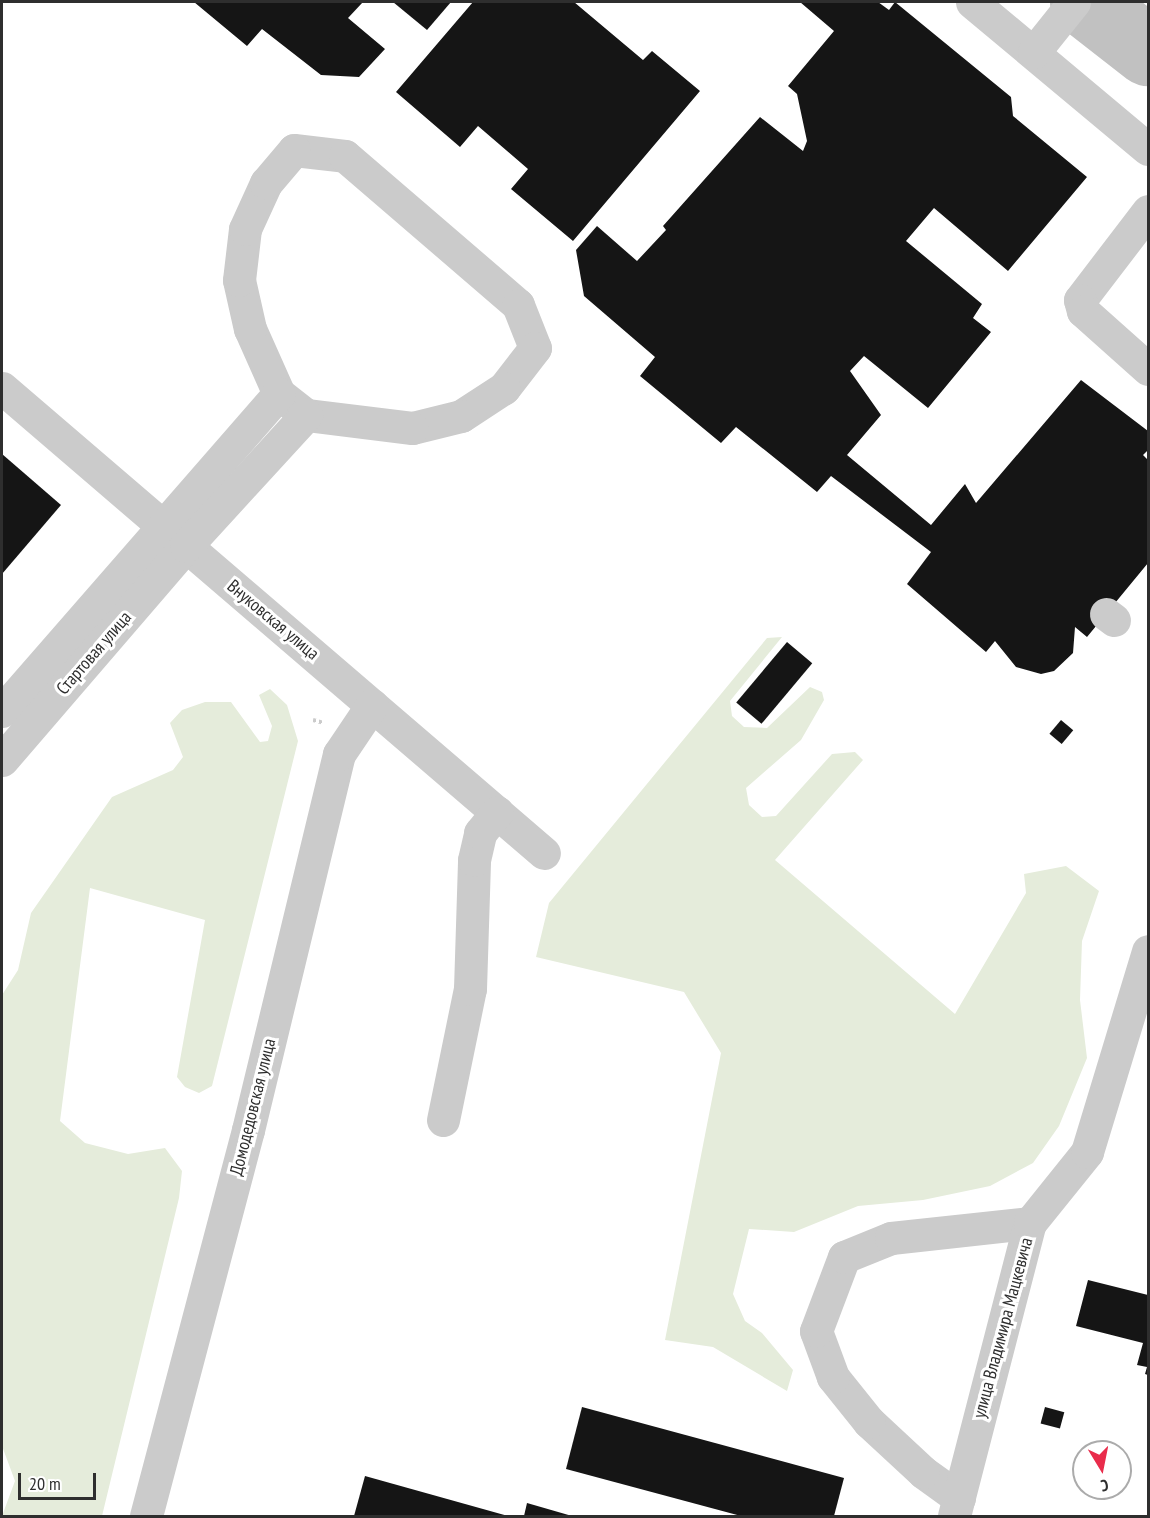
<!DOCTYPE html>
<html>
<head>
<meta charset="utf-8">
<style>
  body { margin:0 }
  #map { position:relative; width:1150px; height:1518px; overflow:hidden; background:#fff; font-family:"PT Sans Narrow",sans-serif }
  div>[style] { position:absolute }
  .green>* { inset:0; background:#e5ecdb }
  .taxiway>* { height:70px; margin:-35px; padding:0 35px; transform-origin:35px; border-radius:35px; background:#c1c1c1 }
  .building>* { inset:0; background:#151515; transform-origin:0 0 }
  .path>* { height:4px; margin-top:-2px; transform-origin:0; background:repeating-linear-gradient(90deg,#cbcbcb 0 3px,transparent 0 6px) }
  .minor>* { height:33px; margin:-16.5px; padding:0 16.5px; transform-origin:16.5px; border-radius:16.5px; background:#cbcbcb }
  span { translate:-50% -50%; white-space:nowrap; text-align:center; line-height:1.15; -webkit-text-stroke:6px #fff; paint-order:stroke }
  .street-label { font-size:18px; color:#2e2e2e }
  .frame { position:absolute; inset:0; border:3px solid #2e2e2e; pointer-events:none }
  .north { position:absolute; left:1072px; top:1440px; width:60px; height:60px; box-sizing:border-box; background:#fff; border:2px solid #ababab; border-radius:50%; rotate:170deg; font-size:16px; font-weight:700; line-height:24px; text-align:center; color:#2e2e2e }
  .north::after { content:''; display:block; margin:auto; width:21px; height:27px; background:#e92c4b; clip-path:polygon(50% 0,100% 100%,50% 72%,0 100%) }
  .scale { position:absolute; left:18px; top:1473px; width:78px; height:27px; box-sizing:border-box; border:3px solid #2e2e2e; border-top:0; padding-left:8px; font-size:18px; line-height:21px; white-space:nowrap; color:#2e2e2e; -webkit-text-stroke:4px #fff; paint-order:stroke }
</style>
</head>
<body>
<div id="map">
  <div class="green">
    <div style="clip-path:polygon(782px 637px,730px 701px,732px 716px,744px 727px,767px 728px,810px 687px,822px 692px,824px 700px,801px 740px,746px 788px,749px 805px,762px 817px,776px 816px,832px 754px,855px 752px,863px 760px,775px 860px,955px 1014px,1026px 893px,1024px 874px,1066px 866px,1099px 891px,1082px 941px,1080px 1000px,1087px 1058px,1059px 1126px,1033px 1163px,990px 1186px,923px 1200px,858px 1206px,794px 1232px,749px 1229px,733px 1294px,745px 1321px,762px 1333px,793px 1370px,787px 1391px,713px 1347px,665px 1340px,721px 1053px,684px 992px,536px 957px,549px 903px,767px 638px)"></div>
    <div style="clip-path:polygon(270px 689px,287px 705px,298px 741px,212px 1086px,199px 1093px,185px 1087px,177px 1077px,205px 920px,90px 888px,60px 1121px,85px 1143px,128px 1154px,165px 1148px,182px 1171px,179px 1198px,102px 1516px,2px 1516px,15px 1481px,2px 1446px,2px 995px,18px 970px,31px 913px,112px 797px,173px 770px,183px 757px,170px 723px,182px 710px,205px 702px,231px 702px,260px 742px,268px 741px,272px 726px,259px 695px)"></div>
  </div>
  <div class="taxiway">
    <div style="left:1085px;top:2px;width:80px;rotate:37.9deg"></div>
  </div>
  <div class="building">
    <div style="clip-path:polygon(194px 2px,363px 2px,348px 18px,385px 49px,359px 77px,321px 75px,262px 29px,247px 46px)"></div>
    <div style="clip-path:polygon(393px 2px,451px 2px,427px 30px)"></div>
    <div style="clip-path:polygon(473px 2px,574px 2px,643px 60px,652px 51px,700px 91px,573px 241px,511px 189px,528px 169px,478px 126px,460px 147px,396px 92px)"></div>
    <div style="clip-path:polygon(800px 2px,878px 2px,889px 10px,895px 2px,1011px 97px,1013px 116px,1087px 177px,1008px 271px,934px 208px,906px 241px,982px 304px,973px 318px,991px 332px,928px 408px,864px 356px,850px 371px,881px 415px,847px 455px,931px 525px,965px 484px,976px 503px,1081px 380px,1148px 431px,1148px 450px,1143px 455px,1148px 460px,1148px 563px,1087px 637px,1075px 627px,1073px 653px,1054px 671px,1041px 674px,1016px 667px,995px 641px,986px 652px,907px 584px,931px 552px,831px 476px,817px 492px,736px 427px,721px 443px,640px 376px,655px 357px,584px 296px,576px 250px,597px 226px,637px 261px,666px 230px,663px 226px,760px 117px,803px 151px,807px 141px,797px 94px,788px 86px,834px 31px)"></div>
    <div style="clip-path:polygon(2px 454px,61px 505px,2px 574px)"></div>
    <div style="left:787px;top:642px;width:33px;height:79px;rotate:40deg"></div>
    <div style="left:1061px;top:720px;width:16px;height:18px;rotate:40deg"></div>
    <div style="clip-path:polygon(1088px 1280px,1148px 1295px,1148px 1375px,1145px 1374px,1147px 1367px,1137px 1365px,1143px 1343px,1076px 1326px)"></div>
    <div style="clip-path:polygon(582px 1407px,844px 1478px,834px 1516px,741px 1516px,566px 1469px)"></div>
    <div style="left:1045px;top:1407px;width:20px;height:17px;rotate:15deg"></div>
    <div style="clip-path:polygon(365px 1476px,508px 1516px,354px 1516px)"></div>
    <div style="clip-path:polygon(527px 1503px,572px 1516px,524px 1516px)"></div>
  </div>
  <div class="path">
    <div style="left:313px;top:720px;width:11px;rotate:15deg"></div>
  </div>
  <div class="minor">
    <div style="left:972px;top:2px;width:229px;rotate:39.9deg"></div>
    <div style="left:1034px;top:52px;width:64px;rotate:-51.3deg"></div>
    <div style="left:294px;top:150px;width:51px;rotate:6.7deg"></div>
    <div style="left:345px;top:156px;width:228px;rotate:40.7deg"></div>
    <div style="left:518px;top:305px;width:46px;rotate:68.4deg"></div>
    <div style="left:535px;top:348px;width:51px;rotate:127.8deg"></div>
    <div style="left:504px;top:388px;width:51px;rotate:146.9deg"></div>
    <div style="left:461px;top:416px;width:50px;rotate:166.2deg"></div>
    <div style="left:412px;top:428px;width:107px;rotate:-173deg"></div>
    <div style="left:306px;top:415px;width:34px;rotate:-142deg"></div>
    <div style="left:279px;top:394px;width:71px;rotate:-114deg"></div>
    <div style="left:250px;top:329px;width:50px;rotate:-102.7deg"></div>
    <div style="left:239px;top:280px;width:51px;rotate:-83.3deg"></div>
    <div style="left:245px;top:229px;width:51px;rotate:-65.5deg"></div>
    <div style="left:266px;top:183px;width:43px;rotate:-49.7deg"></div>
    <div style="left:1148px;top:211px;width:112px;rotate:127.4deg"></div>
    <div style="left:1080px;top:300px;width:11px;rotate:75deg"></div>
    <div style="left:1083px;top:311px;width:87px;rotate:41.7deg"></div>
    <div style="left:2px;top:388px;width:714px;rotate:40.63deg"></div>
    <div style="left:1106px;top:614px;width:10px;rotate:37deg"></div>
    <div style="left:2px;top:711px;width:421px;rotate:-48.9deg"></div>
    <div style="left:2px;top:760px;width:282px;rotate:-49.3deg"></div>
    <div style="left:186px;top:546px;width:178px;rotate:-47.5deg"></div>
    <div style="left:443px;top:1120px;width:134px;rotate:-78.4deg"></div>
    <div style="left:470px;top:989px;width:129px;rotate:-88.2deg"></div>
    <div style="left:474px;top:860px;width:28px;rotate:-77deg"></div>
    <div style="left:480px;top:833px;width:27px;rotate:-51deg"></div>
    <div style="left:959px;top:1498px;width:44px;rotate:-144.2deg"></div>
    <div style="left:923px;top:1472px;width:74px;rotate:-137.2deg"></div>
    <div style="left:869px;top:1422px;width:58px;rotate:-128.7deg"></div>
    <div style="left:833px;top:1377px;width:49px;rotate:-110.3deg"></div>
    <div style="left:816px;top:1331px;width:79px;rotate:-69.3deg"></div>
    <div style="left:844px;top:1257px;width:51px;rotate:-22deg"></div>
    <div style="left:891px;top:1238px;width:140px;rotate:-6.2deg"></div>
    <div style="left:146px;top:1516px;width:399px;rotate:-75.2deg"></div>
    <div style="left:248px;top:1130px;width:387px;rotate:-76.4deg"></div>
    <div style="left:339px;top:754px;width:59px;rotate:-56deg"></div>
    <div style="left:954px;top:1516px;width:303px;rotate:-75.5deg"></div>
    <div style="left:1030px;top:1223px;width:91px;rotate:-51.2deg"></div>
    <div style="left:1087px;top:1152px;width:210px;rotate:-73.1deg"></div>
  </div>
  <div class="street-label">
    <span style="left:273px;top:620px;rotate:40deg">Внуковская улица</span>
    <span style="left:94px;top:653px;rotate:-49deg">Стартовая улица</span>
    <span style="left:253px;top:1107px;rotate:-76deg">Домодедовская улица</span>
    <span style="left:1003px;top:1328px;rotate:-75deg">улица Владимира Мацкевича</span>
  </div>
  <div class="frame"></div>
  <div class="north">С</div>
  <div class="scale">20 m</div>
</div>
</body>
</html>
